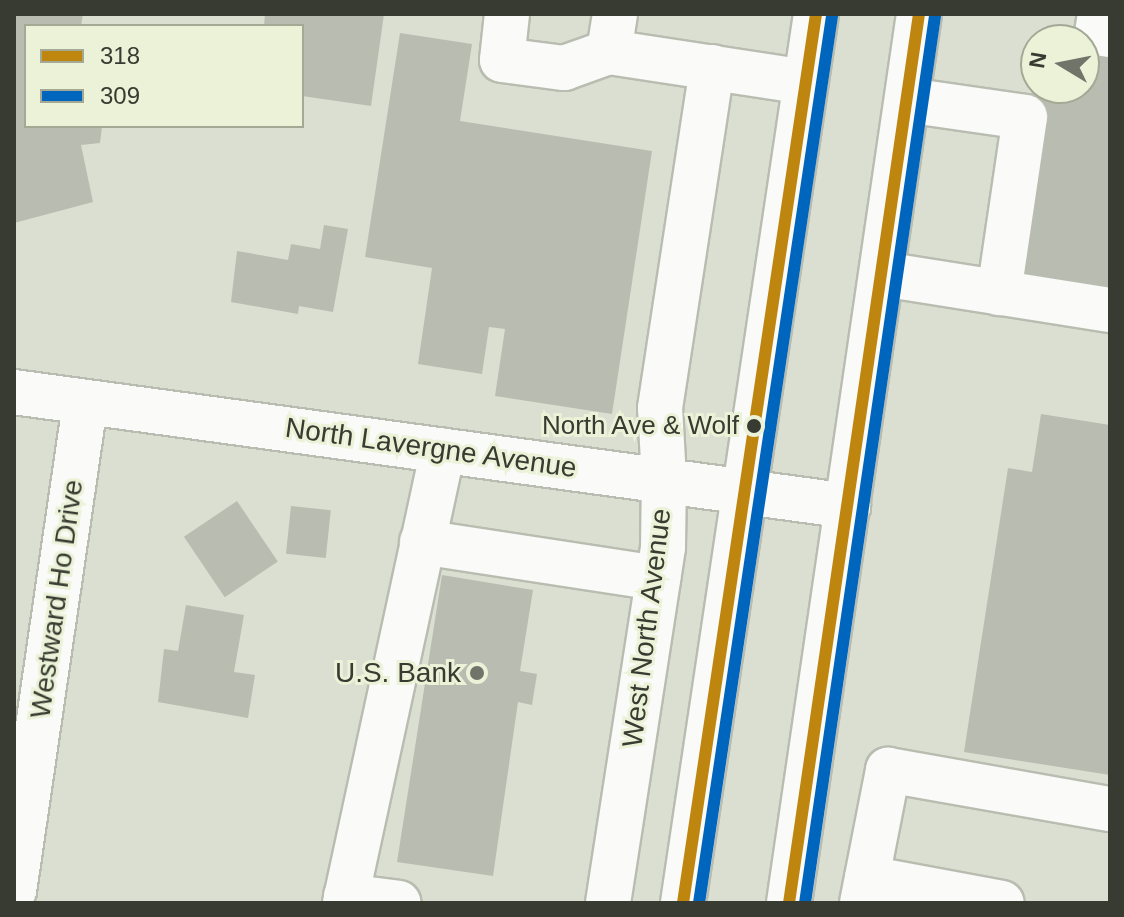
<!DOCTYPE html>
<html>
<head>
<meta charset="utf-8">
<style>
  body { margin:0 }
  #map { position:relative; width:1124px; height:917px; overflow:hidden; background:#dbdfd1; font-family:Helvetica,sans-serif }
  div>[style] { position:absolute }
  .building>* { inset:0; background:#b9bcb1; transform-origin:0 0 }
  .roads { filter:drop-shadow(2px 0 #b9bdb1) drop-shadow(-2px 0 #b9bdb1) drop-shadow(0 2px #b9bdb1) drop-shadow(0 -2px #b9bdb1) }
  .minor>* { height:44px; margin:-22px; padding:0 22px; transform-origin:22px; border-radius:22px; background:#fafaf8 }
  .major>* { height:44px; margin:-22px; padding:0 22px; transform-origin:22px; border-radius:22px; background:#fafaf8 }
  .bus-1>* { height:12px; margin:-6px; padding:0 6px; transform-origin:6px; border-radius:6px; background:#be860f }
  .bus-2>* { height:12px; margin:-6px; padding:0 6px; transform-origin:6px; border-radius:6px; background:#0065bd }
  .dots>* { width:22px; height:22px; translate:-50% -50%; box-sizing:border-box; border:4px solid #ebf2d8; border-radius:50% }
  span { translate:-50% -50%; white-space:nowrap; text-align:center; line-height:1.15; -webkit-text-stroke:6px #ebf2d8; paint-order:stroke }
  .bus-label { font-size:26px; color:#383b31 }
  .right { translate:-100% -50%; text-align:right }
  .street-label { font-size:28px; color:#383b31 }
  .poi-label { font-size:28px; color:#383b31 }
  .frame { position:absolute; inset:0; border:16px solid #383b31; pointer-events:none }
  .legend { position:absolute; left:24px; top:24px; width:280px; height:104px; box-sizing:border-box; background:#ebf2d8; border:2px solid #a3a995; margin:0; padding:10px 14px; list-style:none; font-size:24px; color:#383b31 }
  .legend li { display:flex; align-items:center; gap:16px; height:40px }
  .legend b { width:40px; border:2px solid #a3a995 }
  .north { position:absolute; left:1020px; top:24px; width:80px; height:80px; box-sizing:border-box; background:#ebf2d8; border:2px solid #a3a995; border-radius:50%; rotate:280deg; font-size:22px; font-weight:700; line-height:32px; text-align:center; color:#383b31 }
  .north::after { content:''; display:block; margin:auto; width:28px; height:36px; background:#717469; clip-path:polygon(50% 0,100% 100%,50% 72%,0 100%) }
</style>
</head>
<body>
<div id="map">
  <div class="building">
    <div style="clip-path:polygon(14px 14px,83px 14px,81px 26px,26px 26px,26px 126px,102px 126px,100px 143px,81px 145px,93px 202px,14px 223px)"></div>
    <div style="clip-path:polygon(265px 14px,384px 14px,371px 106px,302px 96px,302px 26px,264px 26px)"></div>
    <div style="clip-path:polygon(400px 33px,472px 44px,460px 121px,652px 151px,612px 414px,495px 396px,505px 329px,489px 327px,482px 374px,418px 364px,432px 268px,365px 257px)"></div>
    <div style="clip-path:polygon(1084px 51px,1110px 55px,1108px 286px,1016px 272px,1045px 88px,1084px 88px)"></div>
    <div style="clip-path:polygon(324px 225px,348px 229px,333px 312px,299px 306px,298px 314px,231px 302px,237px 251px,288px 260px,291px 244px,320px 249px)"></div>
    <div style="clip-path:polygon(1041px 414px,1110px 425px,1110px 775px,964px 752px,1008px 468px,1032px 472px)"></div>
    <div style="left:237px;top:501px;width:73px;height:64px;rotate:56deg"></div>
    <div style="left:291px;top:506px;width:40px;height:48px;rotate:6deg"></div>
    <div style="clip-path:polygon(442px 575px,533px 590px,520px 671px,537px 674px,532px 705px,518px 702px,493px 876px,397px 862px)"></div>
    <div style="clip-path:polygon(186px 605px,244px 615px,234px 672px,255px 675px,248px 718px,158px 702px,164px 649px,178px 651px)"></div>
  </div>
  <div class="roads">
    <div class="minor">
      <div style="left:507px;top:14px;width:46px;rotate:96.2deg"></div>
      <div style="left:502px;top:60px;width:63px;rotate:7.4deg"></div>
      <div style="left:564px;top:68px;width:48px;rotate:-19.6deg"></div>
      <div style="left:615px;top:14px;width:38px;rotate:99deg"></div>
      <div style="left:609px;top:52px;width:199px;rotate:8.7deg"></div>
      <div style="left:1100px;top:14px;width:19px;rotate:99deg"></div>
      <div style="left:1097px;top:33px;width:13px;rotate:9deg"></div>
      <div style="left:907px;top:100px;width:119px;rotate:8.2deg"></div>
      <div style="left:1025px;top:117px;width:178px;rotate:98.4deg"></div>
      <div style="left:882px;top:274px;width:231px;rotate:9deg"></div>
      <div style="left:14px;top:392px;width:842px;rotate:7.78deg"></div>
      <div style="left:422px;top:542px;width:239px;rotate:8.7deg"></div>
      <div style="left:867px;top:878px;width:137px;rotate:10.5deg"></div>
      <div style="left:14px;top:891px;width:493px;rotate:-81.7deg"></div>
      <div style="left:346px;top:896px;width:53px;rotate:7.5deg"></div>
      <div style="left:345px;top:903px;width:463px;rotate:-77.8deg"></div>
      <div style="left:608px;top:903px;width:360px;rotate:-81.2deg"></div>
      <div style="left:663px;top:547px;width:68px;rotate:-89.2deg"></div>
      <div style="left:664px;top:479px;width:71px;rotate:-93.2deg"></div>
      <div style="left:660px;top:408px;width:345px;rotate:-81.3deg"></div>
      <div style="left:862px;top:903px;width:136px;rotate:-78.9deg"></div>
      <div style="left:888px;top:770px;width:225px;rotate:10deg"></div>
    </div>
    <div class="major">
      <div style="left:683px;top:903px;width:899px;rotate:-81.49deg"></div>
      <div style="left:789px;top:903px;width:898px;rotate:-81.68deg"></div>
    </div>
  </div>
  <div class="bus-1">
    <div style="left:683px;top:903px;width:899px;rotate:-81.49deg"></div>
    <div style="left:789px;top:903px;width:898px;rotate:-81.68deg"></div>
  </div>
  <div class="bus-2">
    <div style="left:699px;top:903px;width:897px;rotate:-81.47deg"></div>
    <div style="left:805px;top:903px;width:896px;rotate:-81.66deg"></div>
  </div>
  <div class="dots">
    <div style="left:754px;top:426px;background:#383b31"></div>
    <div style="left:477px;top:673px;background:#717469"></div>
  </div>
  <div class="bus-label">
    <span class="right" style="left:739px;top:426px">North Ave &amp; Wolf</span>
  </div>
  <div class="street-label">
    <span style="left:431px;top:448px;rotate:8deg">North Lavergne Avenue</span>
    <span style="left:57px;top:599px;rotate:-82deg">Westward Ho Drive</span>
    <span style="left:647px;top:628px;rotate:-83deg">West North Avenue</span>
  </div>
  <div class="poi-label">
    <span class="right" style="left:461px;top:673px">U.S. Bank</span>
  </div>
  <div class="frame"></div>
  <ul class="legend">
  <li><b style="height:10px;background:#be860f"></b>318</li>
  <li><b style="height:10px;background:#0065bd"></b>309</li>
  </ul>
  <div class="north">N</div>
</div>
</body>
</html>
